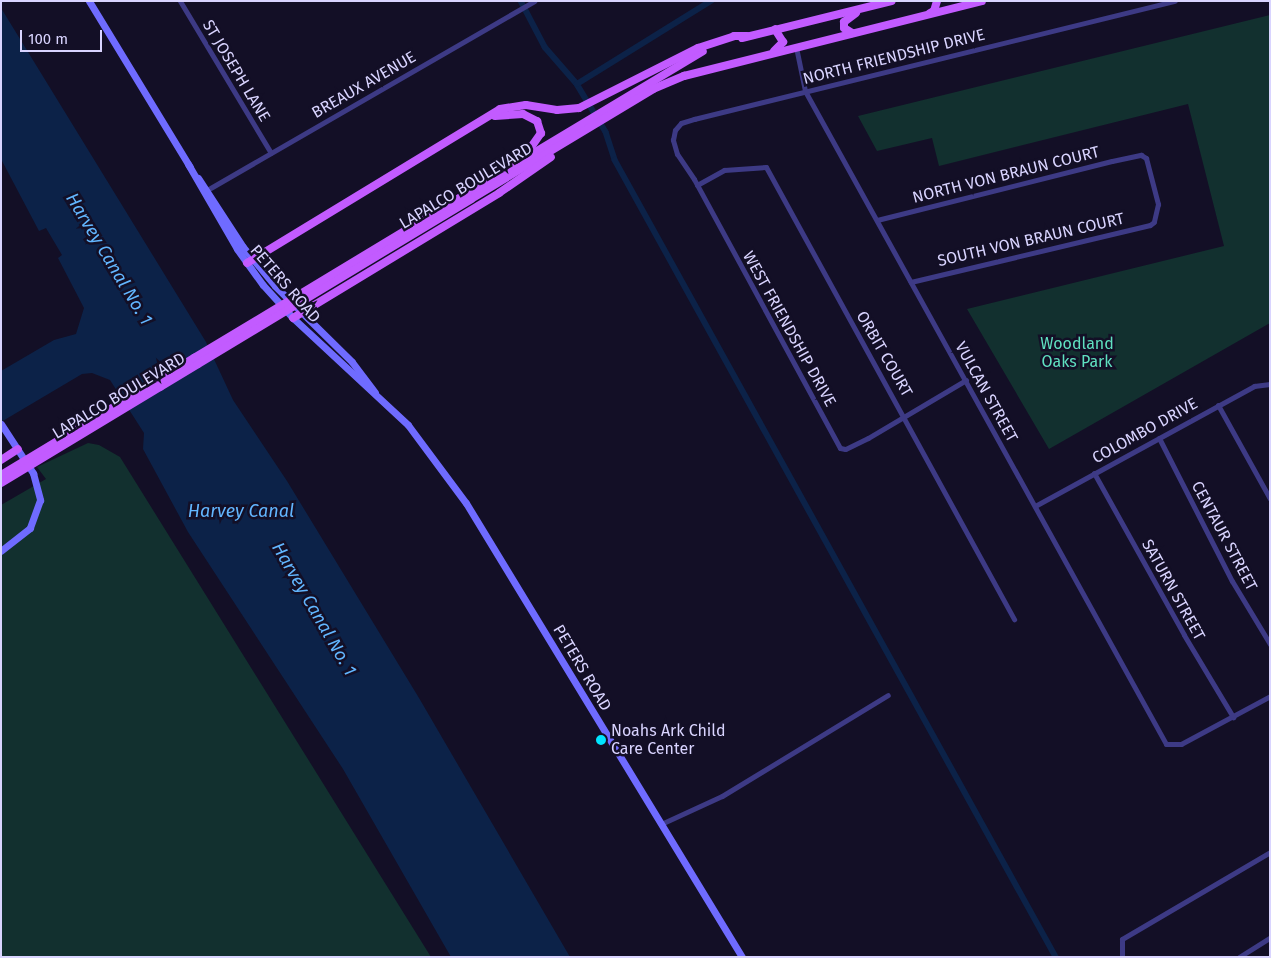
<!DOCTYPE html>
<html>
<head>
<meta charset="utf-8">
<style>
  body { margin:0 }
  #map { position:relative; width:1271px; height:958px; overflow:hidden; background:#130f26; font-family:"Fira Sans",sans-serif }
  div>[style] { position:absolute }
  .green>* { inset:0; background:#12302f }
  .water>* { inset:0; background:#0c2248 }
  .canal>* { height:5.5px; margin:-2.75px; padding:0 2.75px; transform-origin:2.75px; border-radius:2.75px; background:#0c2248 }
  .minor>* { height:5px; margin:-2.5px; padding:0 2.5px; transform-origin:2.5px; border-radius:2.5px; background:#3d3a85 }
  .secondary>* { height:7px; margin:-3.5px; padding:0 3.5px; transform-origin:3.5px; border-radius:3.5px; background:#6f6bff }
  .primary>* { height:8px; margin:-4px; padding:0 4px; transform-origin:4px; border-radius:4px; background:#c25bff }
  .primary-bridge>* { height:8px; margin:-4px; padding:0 4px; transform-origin:4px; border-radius:4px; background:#c25bff }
  .dots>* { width:14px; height:14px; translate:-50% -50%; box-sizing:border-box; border:2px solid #130f26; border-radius:50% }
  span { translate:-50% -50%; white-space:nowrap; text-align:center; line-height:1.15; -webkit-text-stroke:5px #130f26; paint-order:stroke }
  .street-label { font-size:16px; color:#d9d4ff }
  .park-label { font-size:16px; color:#5fe0c0 }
  .poi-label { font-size:16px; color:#d9d4ff }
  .left { translate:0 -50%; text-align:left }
  .water-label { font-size:18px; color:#62b6ff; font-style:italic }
  .frame { position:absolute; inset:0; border:2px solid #d9d4ff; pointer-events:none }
  .scale { position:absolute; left:20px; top:30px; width:82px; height:22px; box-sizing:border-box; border:2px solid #d9d4ff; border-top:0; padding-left:6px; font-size:15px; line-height:18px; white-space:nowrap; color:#d9d4ff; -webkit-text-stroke:4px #130f26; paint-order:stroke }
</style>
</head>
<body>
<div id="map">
  <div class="green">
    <div style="clip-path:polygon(1270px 15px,1270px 323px,1049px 449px,967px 309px,1224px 246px,1188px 104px,939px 166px,932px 138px,877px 151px,858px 116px)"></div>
    <div style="clip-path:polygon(88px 443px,99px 445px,120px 457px,431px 957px,1px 957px,1px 505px,46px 479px,37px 467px)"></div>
  </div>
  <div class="water">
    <div style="clip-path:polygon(1px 8px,206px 342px,233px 400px,287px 481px,419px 698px,570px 957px,451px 957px,343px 769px,188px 532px,143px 449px,144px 433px,110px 380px,92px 373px,82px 374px,1px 422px,1px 371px,54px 340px,76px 334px,84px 308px,58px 258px,62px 255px,46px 228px,39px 231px,1px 159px)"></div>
  </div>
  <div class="canal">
    <div style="left:521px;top:1px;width:52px;rotate:62.4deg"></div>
    <div style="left:545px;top:47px;width:49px;rotate:49.1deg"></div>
    <div style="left:577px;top:84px;width:56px;rotate:58.9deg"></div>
    <div style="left:606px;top:132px;width:29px;rotate:72deg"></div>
    <div style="left:615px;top:160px;width:911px;rotate:61.04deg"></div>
    <div style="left:577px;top:84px;width:158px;rotate:-31.8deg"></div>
  </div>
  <div class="minor">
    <div style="left:180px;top:1px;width:177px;rotate:59.1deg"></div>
    <div style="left:796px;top:47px;width:45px;rotate:78.4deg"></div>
    <div style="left:805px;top:91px;width:746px;rotate:61.06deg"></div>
    <div style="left:1166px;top:744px;width:15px"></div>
    <div style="left:1181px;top:744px;width:101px;rotate:-28.3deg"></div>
    <div style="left:697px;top:185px;width:31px;rotate:-29deg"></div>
    <div style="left:724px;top:170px;width:42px;rotate:-4.1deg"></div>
    <div style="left:766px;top:167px;width:516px;rotate:61.25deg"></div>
    <div style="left:207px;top:190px;width:378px;rotate:-30deg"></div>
    <div style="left:877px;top:220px;width:242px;rotate:-14.1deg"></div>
    <div style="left:1112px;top:161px;width:30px;rotate:-12deg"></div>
    <div style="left:1141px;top:155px;width:6px;rotate:31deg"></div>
    <div style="left:1146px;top:158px;width:48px;rotate:75.4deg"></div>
    <div style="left:1158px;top:204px;width:18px;rotate:103deg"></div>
    <div style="left:1154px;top:222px;width:5px;rotate:143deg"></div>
    <div style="left:1150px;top:225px;width:246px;rotate:166.6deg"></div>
    <div style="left:966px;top:380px;width:114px;rotate:149.4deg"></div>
    <div style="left:868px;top:438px;width:25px;rotate:154deg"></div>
    <div style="left:845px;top:449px;width:5px;rotate:-169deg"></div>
    <div style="left:840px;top:448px;width:306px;rotate:-118.5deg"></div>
    <div style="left:694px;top:179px;width:30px;rotate:-124deg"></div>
    <div style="left:677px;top:154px;width:15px;rotate:-106deg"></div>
    <div style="left:673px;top:140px;width:10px;rotate:-79deg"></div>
    <div style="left:675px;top:130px;width:9px;rotate:-49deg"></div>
    <div style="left:681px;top:123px;width:14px;rotate:-17deg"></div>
    <div style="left:694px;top:119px;width:495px;rotate:-13.8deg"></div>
    <div style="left:1218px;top:405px;width:107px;rotate:61deg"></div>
    <div style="left:1159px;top:438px;width:161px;rotate:63deg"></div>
    <div style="left:1232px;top:581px;width:74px;rotate:58.9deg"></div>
    <div style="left:1094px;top:473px;width:185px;rotate:60.9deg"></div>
    <div style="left:1184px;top:635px;width:96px;rotate:59.1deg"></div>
    <div style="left:1035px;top:506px;width:250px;rotate:-28.7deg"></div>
    <div style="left:1254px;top:386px;width:16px;rotate:-7deg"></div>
    <div style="left:661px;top:824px;width:67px;rotate:-24.7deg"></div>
    <div style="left:722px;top:796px;width:194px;rotate:-31.3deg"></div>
    <div style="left:1122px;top:957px;width:18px;rotate:-90deg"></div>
    <div style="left:1122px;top:939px;width:172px;rotate:-30.4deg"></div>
    <div style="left:1239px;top:957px;width:36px;rotate:-32deg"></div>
  </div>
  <div class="secondary">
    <div style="left:89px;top:1px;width:194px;rotate:58.7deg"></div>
    <div style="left:188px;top:164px;width:98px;rotate:60deg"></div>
    <div style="left:237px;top:249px;width:44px;rotate:54.2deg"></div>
    <div style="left:263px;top:285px;width:45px;rotate:47.7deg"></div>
    <div style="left:293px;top:318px;width:157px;rotate:42.9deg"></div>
    <div style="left:408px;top:425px;width:97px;rotate:53.4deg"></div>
    <div style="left:466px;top:503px;width:531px;rotate:58.7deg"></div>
    <div style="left:198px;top:178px;width:82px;rotate:56.9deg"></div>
    <div style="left:243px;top:247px;width:50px;rotate:50.6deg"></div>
    <div style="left:275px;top:286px;width:108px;rotate:44.6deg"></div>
    <div style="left:352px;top:362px;width:38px;rotate:53deg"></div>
    <div style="left:1px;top:424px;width:59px;rotate:56.9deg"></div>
    <div style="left:33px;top:473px;width:28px;rotate:75deg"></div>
    <div style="left:40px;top:500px;width:30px;rotate:110deg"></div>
    <div style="left:30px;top:528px;width:37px;rotate:142deg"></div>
  </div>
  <div class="primary">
    <div style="left:930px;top:13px;width:4px;rotate:-27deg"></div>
    <div style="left:934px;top:11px;width:10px;rotate:-73deg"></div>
    <div style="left:852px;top:33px;width:9px;rotate:-148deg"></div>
    <div style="left:844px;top:28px;width:6px;rotate:-90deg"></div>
    <div style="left:844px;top:22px;width:15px;rotate:-37deg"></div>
    <div style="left:742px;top:38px;width:154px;rotate:-13.9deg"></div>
    <div style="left:774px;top:51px;width:13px;rotate:-45deg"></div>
    <div style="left:783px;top:42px;width:15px;rotate:-122deg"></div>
    <div style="left:495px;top:116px;width:28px;rotate:-4deg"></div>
    <div style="left:523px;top:114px;width:16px;rotate:27deg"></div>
    <div style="left:537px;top:121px;width:13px;rotate:72deg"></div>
    <div style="left:541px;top:133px;width:24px;rotate:125deg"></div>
    <div style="left:467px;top:193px;width:275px;rotate:-31deg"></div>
    <div style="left:471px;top:199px;width:213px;rotate:-31.1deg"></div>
    <div style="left:653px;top:89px;width:34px;rotate:-23deg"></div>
    <div style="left:684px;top:76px;width:307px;rotate:-14.1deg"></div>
    <div style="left:247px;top:263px;width:296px;rotate:-31.3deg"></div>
    <div style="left:500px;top:109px;width:26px;rotate:-9deg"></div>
    <div style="left:526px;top:105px;width:31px;rotate:9deg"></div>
    <div style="left:557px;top:110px;width:22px;rotate:-5deg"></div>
    <div style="left:579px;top:108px;width:133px;rotate:-26.8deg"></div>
    <div style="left:698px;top:48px;width:38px;rotate:-18deg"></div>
    <div style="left:734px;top:36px;width:13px"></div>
    <div style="left:293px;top:318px;width:241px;rotate:-31.2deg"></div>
    <div style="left:499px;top:193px;width:63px;rotate:-34.7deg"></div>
    <div style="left:157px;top:381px;width:44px;rotate:-31.9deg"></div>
    <div style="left:160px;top:387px;width:44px;rotate:-31.2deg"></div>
    <div style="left:1px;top:460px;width:20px;rotate:-33deg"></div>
  </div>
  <div class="primary-bridge">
    <div style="left:194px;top:358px;width:319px;rotate:-31.1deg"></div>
    <div style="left:198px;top:364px;width:319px;rotate:-31.1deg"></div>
    <div style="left:1px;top:475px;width:182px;rotate:-31.1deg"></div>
    <div style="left:1px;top:483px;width:186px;rotate:-31.1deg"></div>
  </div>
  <div class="dots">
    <div style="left:601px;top:740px;background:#00e5ff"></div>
  </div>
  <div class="street-label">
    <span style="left:894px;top:57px;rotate:-14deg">NORTH FRIENDSHIP DRIVE</span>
    <span style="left:236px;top:71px;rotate:59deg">ST JOSEPH LANE</span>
    <span style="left:364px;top:85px;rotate:-30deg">BREAUX AVENUE</span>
    <span style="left:1006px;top:175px;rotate:-14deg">NORTH VON BRAUN COURT</span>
    <span style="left:466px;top:186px;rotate:-31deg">LAPALCO BOULEVARD</span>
    <span style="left:1031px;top:240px;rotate:-13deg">SOUTH VON BRAUN COURT</span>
    <span style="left:285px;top:284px;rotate:49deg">PETERS ROAD</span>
    <span style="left:789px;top:329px;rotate:61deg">WEST FRIENDSHIP DRIVE</span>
    <span style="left:884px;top:354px;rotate:60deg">ORBIT COURT</span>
    <span style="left:986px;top:392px;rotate:61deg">VULCAN STREET</span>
    <span style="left:119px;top:396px;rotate:-31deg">LAPALCO BOULEVARD</span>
    <span style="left:1145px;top:431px;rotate:-29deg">COLOMBO DRIVE</span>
    <span style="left:1224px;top:536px;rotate:62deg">CENTAUR STREET</span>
    <span style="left:1173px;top:590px;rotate:61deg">SATURN STREET</span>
    <span style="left:582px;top:668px;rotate:59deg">PETERS ROAD</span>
  </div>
  <div class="park-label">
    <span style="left:1077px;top:353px">Woodland<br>Oaks Park</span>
  </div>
  <div class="poi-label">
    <span class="left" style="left:611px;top:740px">Noahs Ark Child<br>Care Center</span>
  </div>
  <div class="water-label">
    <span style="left:109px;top:259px;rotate:59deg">Harvey Canal No. 1</span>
    <span style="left:241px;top:511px">Harvey Canal</span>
    <span style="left:314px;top:609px;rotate:60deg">Harvey Canal No. 1</span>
  </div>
  <div class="frame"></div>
  <div class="scale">100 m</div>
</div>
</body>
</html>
